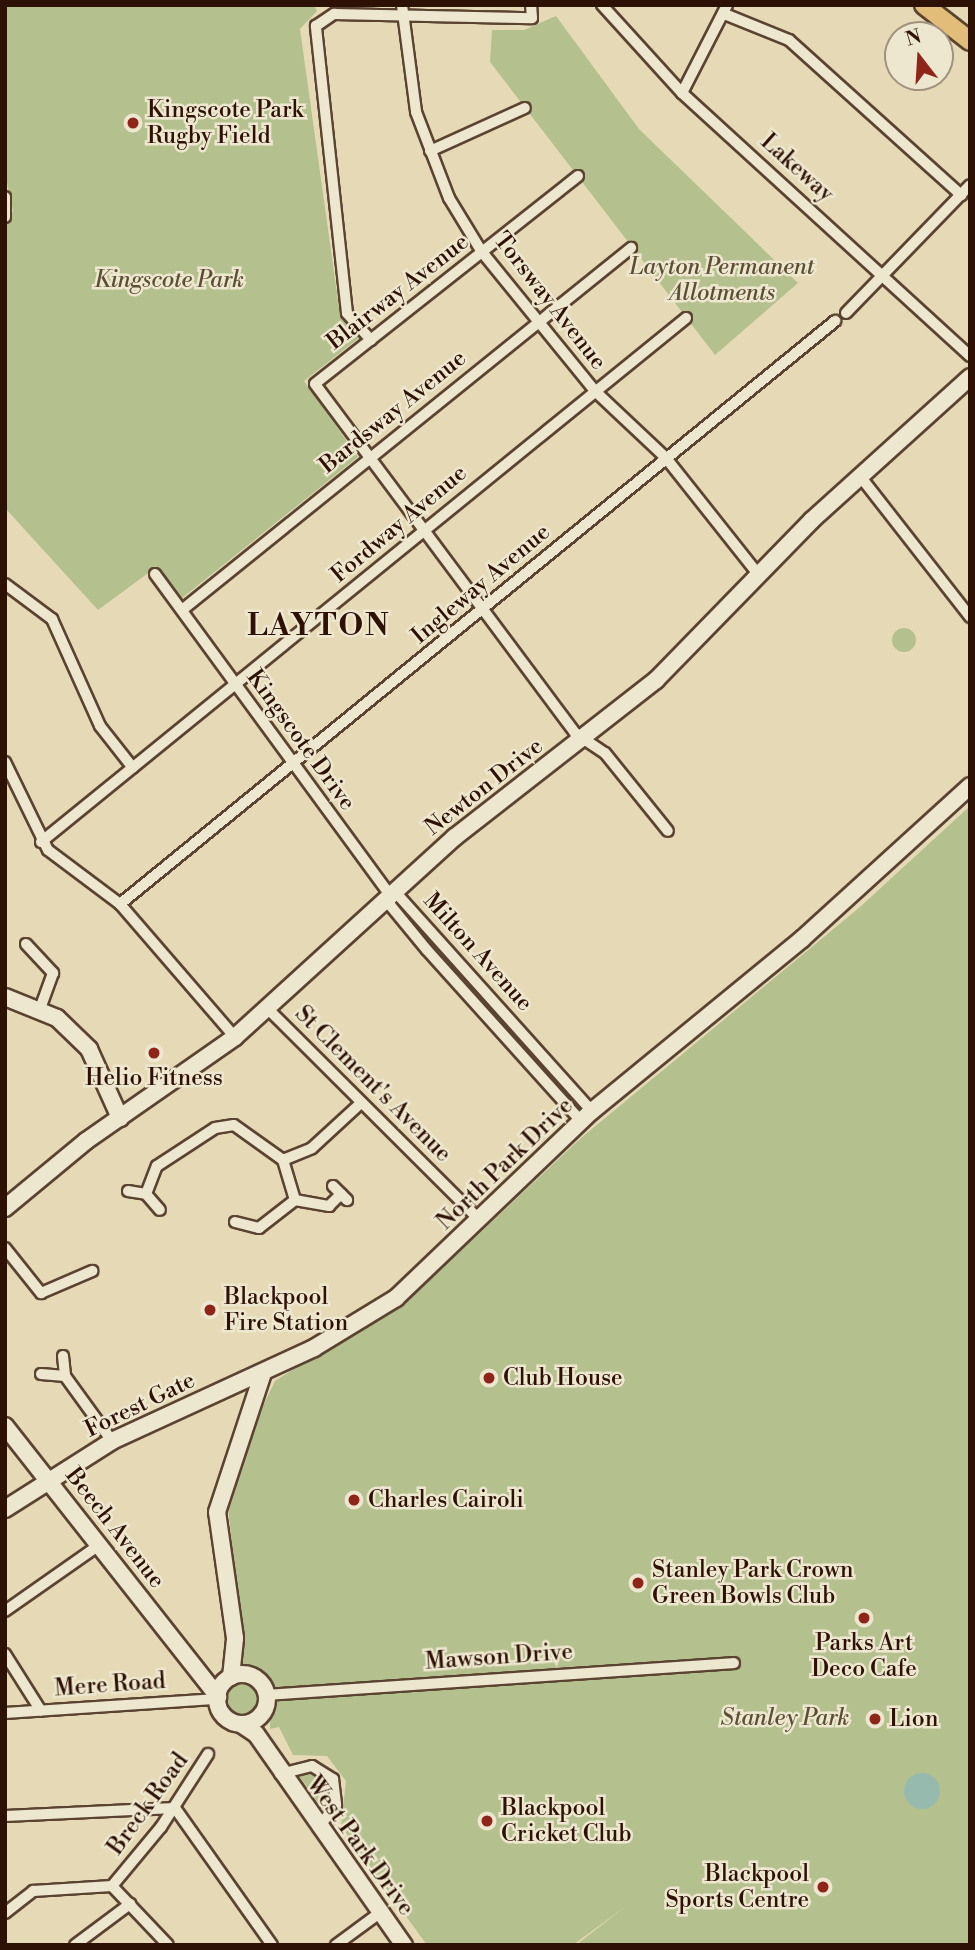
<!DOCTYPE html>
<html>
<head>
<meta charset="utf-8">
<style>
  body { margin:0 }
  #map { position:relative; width:975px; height:1950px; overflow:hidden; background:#e5dab5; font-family:"Libre Bodoni",serif }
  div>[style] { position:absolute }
  .green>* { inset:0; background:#b4c08e; transform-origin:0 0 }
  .round { border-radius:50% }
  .water>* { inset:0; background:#96bbae }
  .roads { filter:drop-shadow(2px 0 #5b4331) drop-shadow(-2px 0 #5b4331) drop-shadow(0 2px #5b4331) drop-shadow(0 -2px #5b4331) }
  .street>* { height:10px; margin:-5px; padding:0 5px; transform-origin:5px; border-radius:5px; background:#eee7cf }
  .secondary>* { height:16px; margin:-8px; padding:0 8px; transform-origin:8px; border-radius:8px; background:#eee7cf }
  .secondary>.ring { margin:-8px; padding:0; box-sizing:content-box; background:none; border:16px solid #eee7cf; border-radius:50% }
  .primary>* { height:18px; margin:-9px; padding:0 9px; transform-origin:9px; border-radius:9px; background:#e2bd7a }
  .dots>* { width:19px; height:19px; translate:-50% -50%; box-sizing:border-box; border:4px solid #eee7cf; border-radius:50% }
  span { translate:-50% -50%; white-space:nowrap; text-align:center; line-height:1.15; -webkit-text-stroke:5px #eee7cf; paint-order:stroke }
  .poi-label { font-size:23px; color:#2d1105 }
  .left { translate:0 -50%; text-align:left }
  .right { translate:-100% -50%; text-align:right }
  .street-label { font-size:23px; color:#2d1105 }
  .park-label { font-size:23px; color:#5c4e35; font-style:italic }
  .district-label { font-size:30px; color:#2d1105; font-weight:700; letter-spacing:2px }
  .frame { position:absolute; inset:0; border:7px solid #2d1105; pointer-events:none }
  .north { position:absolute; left:884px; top:21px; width:70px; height:70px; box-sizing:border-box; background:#eee7cf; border:2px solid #a1917e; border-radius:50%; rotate:343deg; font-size:19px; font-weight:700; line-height:28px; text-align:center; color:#2d1105 }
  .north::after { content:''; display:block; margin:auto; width:24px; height:32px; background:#8f2418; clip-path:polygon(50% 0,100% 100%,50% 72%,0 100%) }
</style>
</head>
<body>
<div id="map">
  <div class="green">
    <div style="clip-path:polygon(5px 5px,314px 5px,317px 11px,300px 29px,340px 315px,359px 338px,304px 381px,358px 457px,182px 598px,155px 568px,98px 610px,5px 508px,5px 222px,13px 211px,5px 173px)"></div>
    <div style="clip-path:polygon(556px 16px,639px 129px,798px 283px,715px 355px,490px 62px,492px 30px,524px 30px)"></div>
    <div class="round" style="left:892px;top:628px;width:24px;height:24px"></div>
    <div style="clip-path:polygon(970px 806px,970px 1945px,576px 1945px,626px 1906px,573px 1945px,427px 1945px,341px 1827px,346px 1781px,327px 1756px,293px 1755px,279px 1727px,270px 1729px,270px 1688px,238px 1670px,244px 1652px,228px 1508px,253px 1427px,275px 1381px,418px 1291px,581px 1138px,860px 907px)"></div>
    <div style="left:403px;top:901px;width:273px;height:15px;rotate:48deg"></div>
    <div class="round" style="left:222px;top:1679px;width:42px;height:42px"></div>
    <div style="clip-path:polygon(308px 1771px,331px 1789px,325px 1812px,297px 1773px)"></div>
  </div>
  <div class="water">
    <div class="round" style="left:904px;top:1773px;width:36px;height:36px"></div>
  </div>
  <div class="roads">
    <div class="street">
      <div style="left:402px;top:5px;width:108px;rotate:82.5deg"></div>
      <div style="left:416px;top:112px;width:92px;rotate:69deg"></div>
      <div style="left:449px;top:198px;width:63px;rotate:58.6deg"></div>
      <div style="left:482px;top:252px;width:179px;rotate:50.9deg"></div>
      <div style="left:595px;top:391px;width:98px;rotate:43.3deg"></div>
      <div style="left:666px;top:458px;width:148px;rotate:51.6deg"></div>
      <div style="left:602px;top:5px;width:119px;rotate:47.7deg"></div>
      <div style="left:682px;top:93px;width:390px;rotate:42.4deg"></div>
      <div style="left:727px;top:15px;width:67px;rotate:22deg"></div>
      <div style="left:789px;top:40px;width:232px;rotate:42deg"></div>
      <div style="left:682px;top:93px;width:99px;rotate:-62.9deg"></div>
      <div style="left:430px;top:151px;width:104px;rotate:-24.4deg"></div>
      <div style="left:578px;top:176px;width:335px;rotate:141.7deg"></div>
      <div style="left:315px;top:384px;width:435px;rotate:53.3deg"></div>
      <div style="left:575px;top:733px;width:36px;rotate:34deg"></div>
      <div style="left:605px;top:753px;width:100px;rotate:51.1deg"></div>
      <div style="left:5px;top:197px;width:20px;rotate:90deg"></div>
      <div style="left:846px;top:313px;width:178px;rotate:-45.9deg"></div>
      <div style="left:371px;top:340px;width:36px;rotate:-132deg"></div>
      <div style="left:347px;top:313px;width:289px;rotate:-96.2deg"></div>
      <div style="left:316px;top:26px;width:22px;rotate:-34deg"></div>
      <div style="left:334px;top:14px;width:198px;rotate:1.2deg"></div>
      <div style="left:532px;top:18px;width:13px;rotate:-94deg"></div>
      <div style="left:860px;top:476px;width:179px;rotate:52deg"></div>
      <div style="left:155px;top:574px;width:396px;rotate:53.8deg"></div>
      <div style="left:5px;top:584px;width:59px;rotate:36.7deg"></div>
      <div style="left:52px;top:619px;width:117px;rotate:65.8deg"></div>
      <div style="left:100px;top:726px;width:53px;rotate:51.8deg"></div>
      <div style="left:182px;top:610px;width:577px;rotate:-38.88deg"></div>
      <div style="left:5px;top:762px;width:98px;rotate:64deg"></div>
      <div style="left:48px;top:850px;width:90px;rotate:36.9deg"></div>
      <div style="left:120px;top:904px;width:176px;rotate:49.2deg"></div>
      <div style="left:41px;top:842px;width:831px;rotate:-39.09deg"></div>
      <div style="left:389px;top:894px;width:11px;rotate:85deg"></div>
      <div style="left:390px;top:905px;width:58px;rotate:50.6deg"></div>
      <div style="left:427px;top:950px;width:230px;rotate:48deg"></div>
      <div style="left:389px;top:894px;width:9px;rotate:6deg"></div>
      <div style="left:398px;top:895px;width:290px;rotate:48.1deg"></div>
      <div style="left:120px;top:904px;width:923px;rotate:-39.19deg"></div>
      <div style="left:26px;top:944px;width:40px;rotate:47deg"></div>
      <div style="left:53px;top:973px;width:38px;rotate:110deg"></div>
      <div style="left:268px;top:1009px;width:298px;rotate:44.9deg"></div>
      <div style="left:333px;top:1186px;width:20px;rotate:45deg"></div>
      <div style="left:128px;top:1191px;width:18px;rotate:9deg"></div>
      <div style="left:146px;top:1194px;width:21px;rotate:49deg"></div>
      <div style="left:146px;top:1194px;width:30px;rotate:-69deg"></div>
      <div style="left:157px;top:1166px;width:69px;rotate:-33.2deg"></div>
      <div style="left:215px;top:1128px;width:19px;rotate:-9deg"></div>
      <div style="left:234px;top:1125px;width:60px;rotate:35.5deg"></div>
      <div style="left:283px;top:1160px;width:31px;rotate:-22deg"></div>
      <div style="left:312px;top:1148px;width:67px;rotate:-42.6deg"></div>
      <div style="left:295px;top:1200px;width:35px;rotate:10deg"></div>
      <div style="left:329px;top:1206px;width:17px;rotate:-45deg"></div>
      <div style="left:235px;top:1222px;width:25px;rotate:14deg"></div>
      <div style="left:259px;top:1228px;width:46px;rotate:-37.9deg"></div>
      <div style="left:295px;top:1200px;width:42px;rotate:-106.7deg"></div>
      <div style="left:5px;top:1248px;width:58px;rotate:51.3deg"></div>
      <div style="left:41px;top:1293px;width:56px;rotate:-23.3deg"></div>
      <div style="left:63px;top:1356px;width:20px;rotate:84deg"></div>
      <div style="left:65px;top:1376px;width:80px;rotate:54.1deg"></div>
      <div style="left:41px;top:1374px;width:24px;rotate:5deg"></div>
      <div style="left:5px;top:1611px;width:113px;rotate:-35deg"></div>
      <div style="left:5px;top:1654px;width:67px;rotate:57.7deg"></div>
      <div style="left:267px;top:1695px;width:468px;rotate:-3.9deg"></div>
      <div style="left:5px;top:1713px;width:213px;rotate:-3.8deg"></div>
      <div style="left:280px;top:1774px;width:33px;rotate:-14deg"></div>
      <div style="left:312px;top:1766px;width:25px;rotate:32deg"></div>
      <div style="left:333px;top:1779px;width:26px;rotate:83deg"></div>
      <div style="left:336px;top:1805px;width:29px;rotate:128deg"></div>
      <div style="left:175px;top:1808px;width:168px;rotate:54.7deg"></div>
      <div style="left:5px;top:1816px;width:170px;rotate:-2.7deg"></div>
      <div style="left:112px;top:1886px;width:81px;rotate:46.5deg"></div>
      <div style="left:5px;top:1913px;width:36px;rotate:-38deg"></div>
      <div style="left:33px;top:1891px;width:79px;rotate:-3.6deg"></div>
      <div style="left:112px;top:1886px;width:77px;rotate:-50.3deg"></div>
      <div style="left:161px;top:1827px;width:87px;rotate:-57.2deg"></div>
      <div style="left:75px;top:1945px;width:69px;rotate:-36.7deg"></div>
      <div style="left:336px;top:1945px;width:56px;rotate:-36.3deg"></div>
    </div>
    <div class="secondary">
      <div style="left:5px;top:997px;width:56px;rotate:22deg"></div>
      <div style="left:57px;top:1018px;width:45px;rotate:44.1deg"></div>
      <div style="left:89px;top:1049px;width:76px;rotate:65.8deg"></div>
      <div style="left:5px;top:1208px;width:105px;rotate:-39.6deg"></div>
      <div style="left:86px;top:1141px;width:182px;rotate:-34.9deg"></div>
      <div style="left:235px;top:1037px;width:297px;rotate:-42.3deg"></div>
      <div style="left:455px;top:837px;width:255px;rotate:-38deg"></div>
      <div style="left:656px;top:680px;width:223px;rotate:-45.7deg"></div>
      <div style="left:812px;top:520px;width:213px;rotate:-42.1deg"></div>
      <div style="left:5px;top:1426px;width:345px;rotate:51.8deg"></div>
      <div style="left:5px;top:1509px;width:127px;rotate:-32.4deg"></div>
      <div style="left:112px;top:1441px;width:222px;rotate:-24.7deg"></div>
      <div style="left:314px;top:1348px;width:96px;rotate:-31.4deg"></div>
      <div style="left:396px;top:1298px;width:271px;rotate:-43.7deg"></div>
      <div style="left:592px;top:1111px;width:271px;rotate:-39.3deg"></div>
      <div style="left:802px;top:939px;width:227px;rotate:-42.3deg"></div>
      <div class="ring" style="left:217px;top:1674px;width:34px;height:34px"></div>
      <div style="left:231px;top:1677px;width:39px;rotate:-84deg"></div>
      <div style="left:235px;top:1638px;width:127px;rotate:-98.1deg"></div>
      <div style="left:217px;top:1512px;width:146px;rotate:-71.7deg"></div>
      <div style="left:241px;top:1724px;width:18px;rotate:34deg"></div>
      <div style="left:256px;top:1734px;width:258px;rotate:55deg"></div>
    </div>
    <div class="primary">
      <div style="left:924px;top:5px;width:58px;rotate:38deg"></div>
    </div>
  </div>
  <div class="dots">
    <div style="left:133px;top:123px;background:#8f2418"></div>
    <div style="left:154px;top:1053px;background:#8f2418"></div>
    <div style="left:210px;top:1310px;background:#8f2418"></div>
    <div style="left:489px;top:1378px;background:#8f2418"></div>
    <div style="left:354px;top:1500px;background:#8f2418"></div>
    <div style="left:638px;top:1583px;background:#8f2418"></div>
    <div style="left:864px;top:1618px;background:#8f2418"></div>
    <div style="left:875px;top:1719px;background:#8f2418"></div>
    <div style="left:487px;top:1821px;background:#8f2418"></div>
    <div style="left:823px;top:1887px;background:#8f2418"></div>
  </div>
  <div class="poi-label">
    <span class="left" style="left:147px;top:123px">Kingscote Park<br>Rugby Field</span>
    <span style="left:154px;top:1078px">Helio Fitness</span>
    <span class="left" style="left:224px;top:1310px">Blackpool<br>Fire Station</span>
    <span class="left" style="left:503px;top:1378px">Club House</span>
    <span class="left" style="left:368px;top:1500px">Charles Cairoli</span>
    <span class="left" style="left:652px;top:1583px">Stanley Park Crown<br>Green Bowls Club</span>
    <span style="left:864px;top:1656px">Parks Art<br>Deco Cafe</span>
    <span class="left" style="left:889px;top:1719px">Lion</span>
    <span class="left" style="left:501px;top:1821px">Blackpool<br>Cricket Club</span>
    <span class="right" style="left:809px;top:1887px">Blackpool<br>Sports Centre</span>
  </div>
  <div class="street-label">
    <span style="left:797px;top:168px;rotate:42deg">Lakeway</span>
    <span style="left:398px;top:292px;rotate:-38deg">Blairway Avenue</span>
    <span style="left:550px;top:301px;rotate:52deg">Torsway Avenue</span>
    <span style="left:393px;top:412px;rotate:-39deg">Bardsway Avenue</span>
    <span style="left:399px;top:524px;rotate:-40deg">Fordway Avenue</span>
    <span style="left:481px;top:584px;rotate:-40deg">Ingleway Avenue</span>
    <span style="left:301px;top:740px;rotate:54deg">Kingscote Drive</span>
    <span style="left:484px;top:787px;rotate:-38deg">Newton Drive</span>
    <span style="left:478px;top:952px;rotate:48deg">Milton Avenue</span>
    <span style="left:373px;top:1084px;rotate:45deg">St Clement's Avenue</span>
    <span style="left:505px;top:1164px;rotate:-44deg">North Park Drive</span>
    <span style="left:140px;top:1405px;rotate:-26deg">Forest Gate</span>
    <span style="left:115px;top:1528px;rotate:52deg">Beech Avenue</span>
    <span style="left:499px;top:1657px;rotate:-4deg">Mawson Drive</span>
    <span style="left:110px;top:1685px;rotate:-4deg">Mere Road</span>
    <span style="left:148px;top:1804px;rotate:-54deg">Breck Road</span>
    <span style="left:360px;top:1846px;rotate:54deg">West Park Drive</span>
  </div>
  <div class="park-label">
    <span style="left:722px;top:280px">Layton Permanent<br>Allotments</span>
    <span style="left:169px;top:280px">Kingscote Park</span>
    <span style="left:785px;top:1718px">Stanley Park</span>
  </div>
  <div class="district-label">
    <span style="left:319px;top:626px">LAYTON</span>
  </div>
  <div class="frame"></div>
  <div class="north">N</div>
</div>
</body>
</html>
